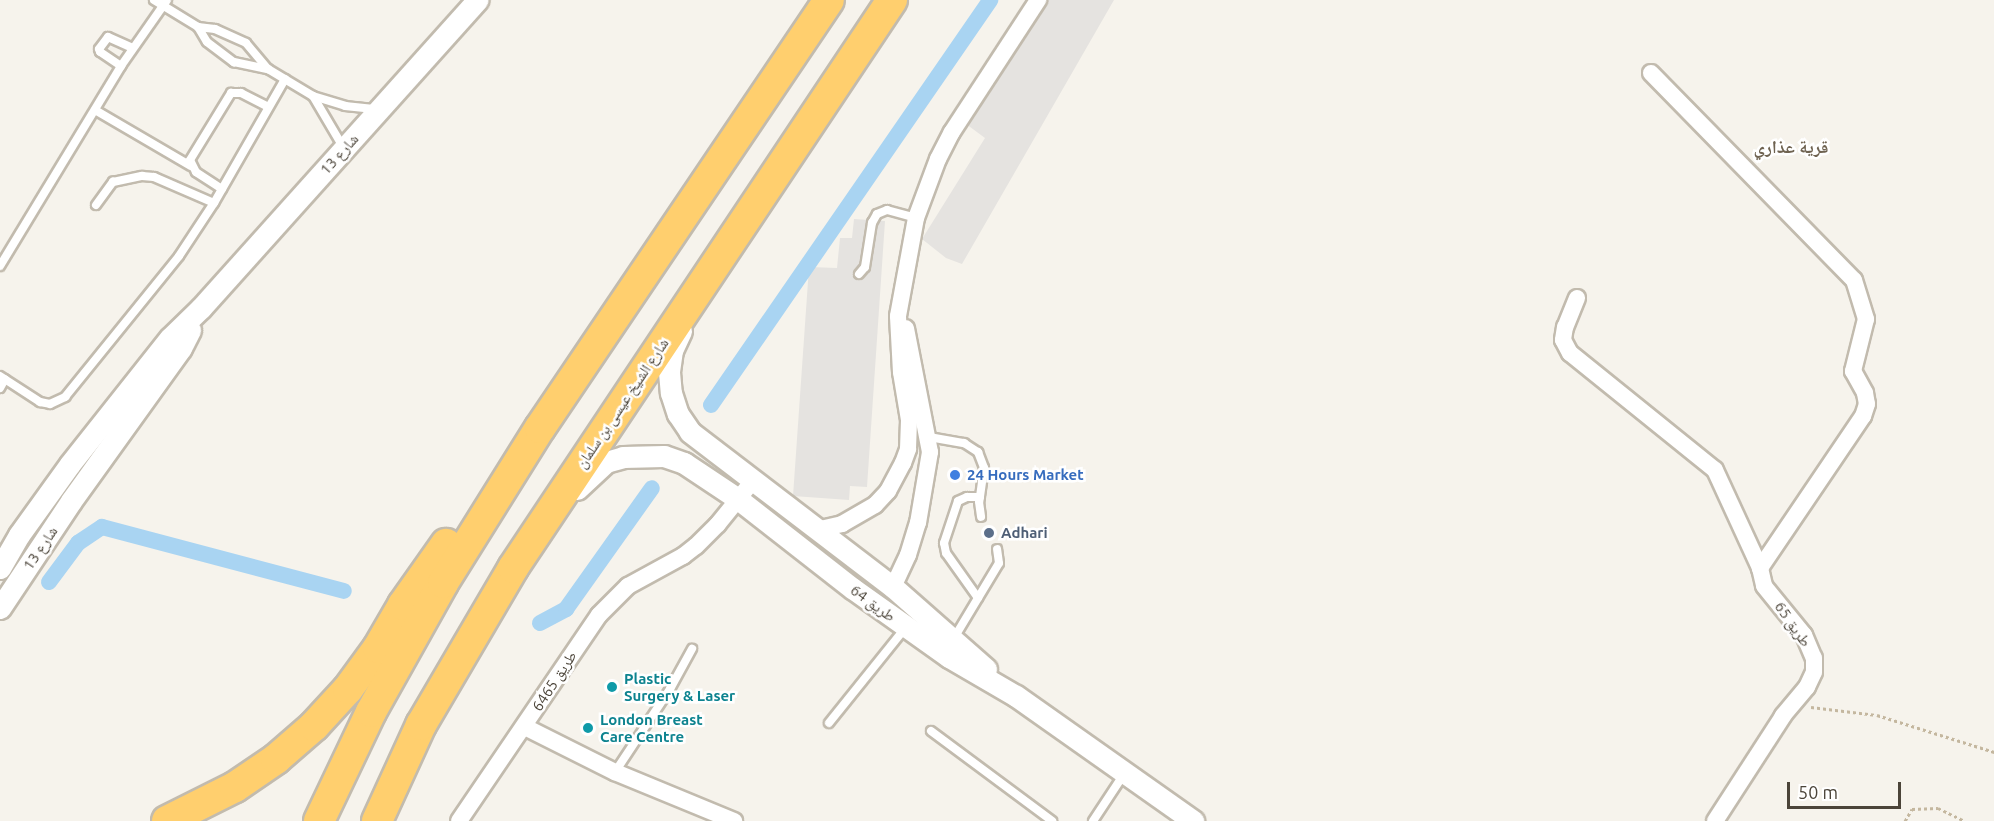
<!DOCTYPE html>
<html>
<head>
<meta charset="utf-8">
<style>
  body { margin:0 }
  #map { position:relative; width:1994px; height:821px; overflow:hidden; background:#f6f3ec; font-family:Ubuntu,"Noto Naskh Arabic",sans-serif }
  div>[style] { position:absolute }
  .parking>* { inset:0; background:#e5e3e0 }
  .canal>* { height:16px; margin:-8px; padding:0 8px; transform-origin:8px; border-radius:8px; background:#a9d4f2 }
  .path>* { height:3px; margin-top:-1.5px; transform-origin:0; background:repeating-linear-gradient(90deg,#c4b79f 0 3px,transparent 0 6px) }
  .roads { filter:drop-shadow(2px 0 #c2bbae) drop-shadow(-2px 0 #c2bbae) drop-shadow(0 2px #c2bbae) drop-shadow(0 -2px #c2bbae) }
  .service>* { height:8px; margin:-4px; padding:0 4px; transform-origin:4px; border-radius:4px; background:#fff }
  .minor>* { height:16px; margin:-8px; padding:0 8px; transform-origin:8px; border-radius:8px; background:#fff }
  .tertiary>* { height:21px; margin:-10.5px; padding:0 10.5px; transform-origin:10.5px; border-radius:10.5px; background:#fff }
  .motorway>* { height:30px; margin:-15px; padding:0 15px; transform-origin:15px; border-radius:15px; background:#ffcf6e }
  .dots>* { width:16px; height:16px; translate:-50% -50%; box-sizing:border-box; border:3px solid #fff; border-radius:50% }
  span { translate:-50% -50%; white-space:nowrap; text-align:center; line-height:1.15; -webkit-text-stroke:5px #fff; paint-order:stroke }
  .street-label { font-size:15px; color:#4b4439 }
  .shop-label { font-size:15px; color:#366cbe; font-weight:700 }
  .left { translate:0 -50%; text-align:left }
  .service-label { font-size:15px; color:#4e5e75; font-weight:700 }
  .culture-label { font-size:15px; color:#0d838f; font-weight:700 }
  .quarter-label { font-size:18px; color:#6e6250; font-weight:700 }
  .scale { position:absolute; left:1787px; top:782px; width:114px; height:27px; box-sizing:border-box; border:3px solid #4b4439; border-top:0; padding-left:8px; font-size:18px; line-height:21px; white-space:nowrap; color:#4b4439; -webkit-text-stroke:4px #fff; paint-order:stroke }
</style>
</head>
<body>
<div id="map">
  <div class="parking">
    <div style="clip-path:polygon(1046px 0,1114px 0,962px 264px,946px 258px,922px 239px,985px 138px,962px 121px)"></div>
    <div style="clip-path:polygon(854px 219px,885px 221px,867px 487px,850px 486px,849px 500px,793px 496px,809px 267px,837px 268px,840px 238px,852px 238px)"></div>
  </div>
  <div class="canal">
    <div style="left:711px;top:405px;width:492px;rotate:-55.4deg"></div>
    <div style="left:49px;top:582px;width:49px;rotate:-53.4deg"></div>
    <div style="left:78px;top:543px;width:29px;rotate:-34deg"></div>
    <div style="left:102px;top:527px;width:250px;rotate:14.8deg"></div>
    <div style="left:540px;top:623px;width:30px;rotate:-28deg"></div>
    <div style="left:566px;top:609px;width:148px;rotate:-54.6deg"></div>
  </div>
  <div class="path">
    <div style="left:1811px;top:707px;width:66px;rotate:6.9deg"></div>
    <div style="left:1877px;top:715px;width:123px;rotate:17.5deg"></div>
    <div style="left:1905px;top:821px;width:14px;rotate:-60deg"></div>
    <div style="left:1912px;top:809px;width:26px;rotate:-2deg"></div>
    <div style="left:1938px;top:808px;width:30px;rotate:26deg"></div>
  </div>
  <div class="roads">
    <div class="service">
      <div style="left:154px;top:0;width:52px;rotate:31.5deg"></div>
      <div style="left:198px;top:27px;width:17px;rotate:59deg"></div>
      <div style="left:207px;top:42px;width:34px;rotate:37deg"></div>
      <div style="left:234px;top:62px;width:35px;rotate:12deg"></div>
      <div style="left:198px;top:27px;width:17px;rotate:7deg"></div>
      <div style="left:215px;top:29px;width:34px;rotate:24deg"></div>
      <div style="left:246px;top:43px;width:34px;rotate:50deg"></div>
      <div style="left:268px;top:69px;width:52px;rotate:31deg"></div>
      <div style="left:313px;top:96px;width:34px;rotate:17deg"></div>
      <div style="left:345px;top:106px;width:29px;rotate:6deg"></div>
      <div style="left:121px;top:66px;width:25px;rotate:-146deg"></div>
      <div style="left:100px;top:52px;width:3px;rotate:-108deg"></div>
      <div style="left:99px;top:49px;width:15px;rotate:-53deg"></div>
      <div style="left:108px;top:37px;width:27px;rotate:24deg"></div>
      <div style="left:313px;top:96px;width:59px;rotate:59.5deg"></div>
      <div style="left:95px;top:110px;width:111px;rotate:30.3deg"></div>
      <div style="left:222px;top:189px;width:31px;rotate:-147deg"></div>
      <div style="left:196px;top:172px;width:13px;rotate:-117deg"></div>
      <div style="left:190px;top:160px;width:79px;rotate:-58.5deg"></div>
      <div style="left:231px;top:93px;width:10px"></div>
      <div style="left:241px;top:93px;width:30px;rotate:27deg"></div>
      <div style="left:96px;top:205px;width:29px;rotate:-54deg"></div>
      <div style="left:113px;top:182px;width:30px;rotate:-12deg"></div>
      <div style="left:142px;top:176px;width:12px;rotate:5deg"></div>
      <div style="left:154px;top:177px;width:65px;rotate:23.4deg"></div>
      <div style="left:0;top:266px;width:234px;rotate:-58.8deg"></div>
      <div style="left:121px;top:66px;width:80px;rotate:-55.1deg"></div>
      <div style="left:859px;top:274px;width:9px;rotate:-49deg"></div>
      <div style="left:865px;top:267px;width:45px;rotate:-81deg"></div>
      <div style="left:872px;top:223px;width:10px;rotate:-61deg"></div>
      <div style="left:877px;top:214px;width:11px;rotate:-22deg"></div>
      <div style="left:887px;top:210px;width:30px;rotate:15deg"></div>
      <div style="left:0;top:376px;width:48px;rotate:33deg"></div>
      <div style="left:40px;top:402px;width:10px;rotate:11deg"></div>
      <div style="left:50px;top:404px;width:17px;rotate:-25deg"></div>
      <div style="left:65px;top:397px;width:181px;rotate:-51deg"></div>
      <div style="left:179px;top:256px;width:64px;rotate:-56.6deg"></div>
      <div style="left:214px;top:203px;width:143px;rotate:-60.2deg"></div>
      <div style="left:0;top:388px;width:10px;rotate:-61deg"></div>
      <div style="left:929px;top:437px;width:36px;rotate:10deg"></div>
      <div style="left:964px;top:443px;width:17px;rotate:33deg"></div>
      <div style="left:978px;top:452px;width:17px;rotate:69deg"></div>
      <div style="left:984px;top:468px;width:34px;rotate:98deg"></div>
      <div style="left:979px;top:502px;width:15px;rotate:82deg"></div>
      <div style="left:978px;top:598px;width:55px;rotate:-125.4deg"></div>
      <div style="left:946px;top:553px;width:10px;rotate:-101deg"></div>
      <div style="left:944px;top:543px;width:44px;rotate:-71.6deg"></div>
      <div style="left:958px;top:501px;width:10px;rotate:-24deg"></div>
      <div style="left:967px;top:497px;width:13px"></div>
      <div style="left:954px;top:638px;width:87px;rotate:-59deg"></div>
      <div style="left:999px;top:563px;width:14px;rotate:-98deg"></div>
      <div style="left:829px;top:723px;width:123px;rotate:-51.3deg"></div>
      <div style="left:931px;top:731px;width:151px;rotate:36.6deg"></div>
      <div style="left:615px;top:772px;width:100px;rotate:-56.5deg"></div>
      <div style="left:670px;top:689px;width:46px;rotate:-61.2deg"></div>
      <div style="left:1093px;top:821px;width:56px;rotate:-56.6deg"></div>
    </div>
    <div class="minor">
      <div style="left:1651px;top:73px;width:290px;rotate:45.6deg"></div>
      <div style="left:1854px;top:280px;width:41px;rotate:72.9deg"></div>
      <div style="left:1866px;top:319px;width:54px;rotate:104deg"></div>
      <div style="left:1853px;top:371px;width:25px;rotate:61deg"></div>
      <div style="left:1865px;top:393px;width:11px;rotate:80deg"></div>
      <div style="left:1867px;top:404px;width:13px;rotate:108deg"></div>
      <div style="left:1863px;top:416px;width:184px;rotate:124.1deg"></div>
      <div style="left:1760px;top:568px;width:18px;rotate:77deg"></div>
      <div style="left:1764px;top:586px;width:63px;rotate:50.8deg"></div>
      <div style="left:1804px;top:635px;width:25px;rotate:67deg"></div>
      <div style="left:1814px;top:658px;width:14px;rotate:90deg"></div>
      <div style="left:1814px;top:672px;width:17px;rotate:115deg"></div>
      <div style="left:1807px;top:687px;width:38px;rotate:130deg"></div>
      <div style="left:1783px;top:716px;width:125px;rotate:122.9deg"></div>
      <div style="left:1577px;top:298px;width:31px;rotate:112deg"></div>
      <div style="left:1565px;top:327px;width:13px;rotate:99deg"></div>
      <div style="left:1563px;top:340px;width:15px;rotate:62deg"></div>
      <div style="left:1570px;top:353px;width:186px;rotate:38.9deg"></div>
      <div style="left:1715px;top:470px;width:108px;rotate:65.3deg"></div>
      <div style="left:816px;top:530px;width:27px;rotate:-13deg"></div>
      <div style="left:842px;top:524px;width:38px;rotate:-30deg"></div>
      <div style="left:875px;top:505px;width:19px;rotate:-47deg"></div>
      <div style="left:888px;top:491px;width:32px;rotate:-62deg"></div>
      <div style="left:903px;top:463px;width:15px;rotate:-70deg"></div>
      <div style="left:908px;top:449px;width:29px;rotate:-88deg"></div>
      <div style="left:909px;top:420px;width:49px;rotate:-99.5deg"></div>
      <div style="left:901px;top:372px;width:56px;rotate:-93.1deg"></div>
      <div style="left:898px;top:316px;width:100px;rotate:-79.6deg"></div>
      <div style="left:916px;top:218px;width:63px;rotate:-69.6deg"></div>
      <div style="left:938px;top:159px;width:30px;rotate:-63deg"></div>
      <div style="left:952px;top:132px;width:158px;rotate:-56.9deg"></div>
      <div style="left:893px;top:587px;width:35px;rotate:-65deg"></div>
      <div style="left:908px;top:555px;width:34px;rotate:-73deg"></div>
      <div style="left:918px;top:523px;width:72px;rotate:-80.4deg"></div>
      <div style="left:930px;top:452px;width:126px;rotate:-101deg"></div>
      <div style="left:525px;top:727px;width:101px;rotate:26.6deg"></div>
      <div style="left:615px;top:772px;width:129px;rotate:22.4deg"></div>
      <div style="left:459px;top:821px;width:249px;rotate:-55.8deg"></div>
      <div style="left:599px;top:615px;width:41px;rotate:-45deg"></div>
      <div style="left:628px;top:586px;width:63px;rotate:-28.6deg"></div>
      <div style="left:683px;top:556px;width:16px;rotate:-38deg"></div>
      <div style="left:696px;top:546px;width:31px;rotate:-45deg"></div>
      <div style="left:718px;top:524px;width:54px;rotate:-51deg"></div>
    </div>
    <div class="tertiary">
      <div style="left:681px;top:331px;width:21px;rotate:115deg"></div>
      <div style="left:672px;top:350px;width:22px;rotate:98deg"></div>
      <div style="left:669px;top:372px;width:21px;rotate:85deg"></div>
      <div style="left:671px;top:393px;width:22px;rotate:72deg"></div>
      <div style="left:678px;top:414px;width:22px;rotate:56deg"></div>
      <div style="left:690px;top:432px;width:255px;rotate:37.4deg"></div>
      <div style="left:893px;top:587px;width:124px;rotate:41.4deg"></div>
      <div style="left:577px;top:489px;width:40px;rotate:-43deg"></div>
      <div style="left:606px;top:462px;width:18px;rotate:-16deg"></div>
      <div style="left:623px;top:457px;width:41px;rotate:-1.4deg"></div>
      <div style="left:664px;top:456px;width:21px;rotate:19deg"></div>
      <div style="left:684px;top:463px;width:65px;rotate:33.7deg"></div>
      <div style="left:738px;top:499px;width:145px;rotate:38deg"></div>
      <div style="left:852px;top:588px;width:119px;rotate:35.4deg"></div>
      <div style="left:949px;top:657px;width:78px;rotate:30.2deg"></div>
      <div style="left:1016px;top:696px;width:217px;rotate:35.2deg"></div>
      <div style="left:0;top:568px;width:38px;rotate:-60deg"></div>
      <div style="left:19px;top:535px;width:87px;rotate:-54.3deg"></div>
      <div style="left:70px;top:464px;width:161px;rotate:-51.6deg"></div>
      <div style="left:170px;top:338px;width:43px;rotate:-44.1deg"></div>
      <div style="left:201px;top:308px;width:414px;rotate:-48.1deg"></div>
      <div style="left:0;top:608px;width:128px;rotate:-56.4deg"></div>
      <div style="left:71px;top:501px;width:188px;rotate:-54.3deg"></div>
      <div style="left:181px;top:348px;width:20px;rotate:-63deg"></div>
    </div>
    <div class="motorway">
      <div style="left:167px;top:821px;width:76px;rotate:-26.6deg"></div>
      <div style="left:235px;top:787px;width:50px;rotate:-34.3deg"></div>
      <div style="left:276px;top:759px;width:50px;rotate:-41deg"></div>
      <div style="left:314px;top:726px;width:50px;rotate:-47.4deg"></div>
      <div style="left:348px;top:689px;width:51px;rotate:-53.8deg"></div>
      <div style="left:378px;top:648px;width:50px;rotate:-59.8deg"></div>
      <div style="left:403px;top:605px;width:75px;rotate:-54.8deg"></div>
      <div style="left:319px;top:821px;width:121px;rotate:-64.5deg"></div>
      <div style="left:371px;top:712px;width:148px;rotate:-60.8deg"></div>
      <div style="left:443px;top:583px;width:183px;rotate:-58deg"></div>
      <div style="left:540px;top:428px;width:516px;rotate:-55.97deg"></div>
      <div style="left:377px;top:821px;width:106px;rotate:-65.4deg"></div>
      <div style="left:421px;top:725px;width:182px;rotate:-59.6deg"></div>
      <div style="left:513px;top:568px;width:683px;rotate:-56.29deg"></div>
    </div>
  </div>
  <div class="dots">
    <div style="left:955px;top:475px;background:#3f7fe0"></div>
    <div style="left:989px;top:533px;background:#5c6f8a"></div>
    <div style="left:612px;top:687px;background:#0f9aa8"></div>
    <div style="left:588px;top:728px;background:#0f9aa8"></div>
  </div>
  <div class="street-label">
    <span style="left:339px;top:154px;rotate:-48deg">شارع 13</span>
    <span style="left:622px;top:403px;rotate:-56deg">شارع الشيخ عيسى بن سلمان</span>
    <span style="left:40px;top:548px;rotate:-56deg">شارع 13</span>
    <span style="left:873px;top:603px;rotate:36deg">طريق 64</span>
    <span style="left:1793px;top:624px;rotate:55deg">طريق 65</span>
    <span style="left:554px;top:681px;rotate:-57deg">طريق 6465</span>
  </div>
  <div class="shop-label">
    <span class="left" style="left:967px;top:475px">24 Hours Market</span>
  </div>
  <div class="service-label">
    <span class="left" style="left:1001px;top:533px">Adhari</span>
  </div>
  <div class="culture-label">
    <span class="left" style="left:624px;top:687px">Plastic<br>Surgery &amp; Laser</span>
    <span class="left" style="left:600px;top:728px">London Breast<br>Care Centre</span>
  </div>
  <div class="quarter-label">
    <span style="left:1791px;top:146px">قرية عذاري</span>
  </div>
  <div class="scale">50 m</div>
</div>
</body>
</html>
